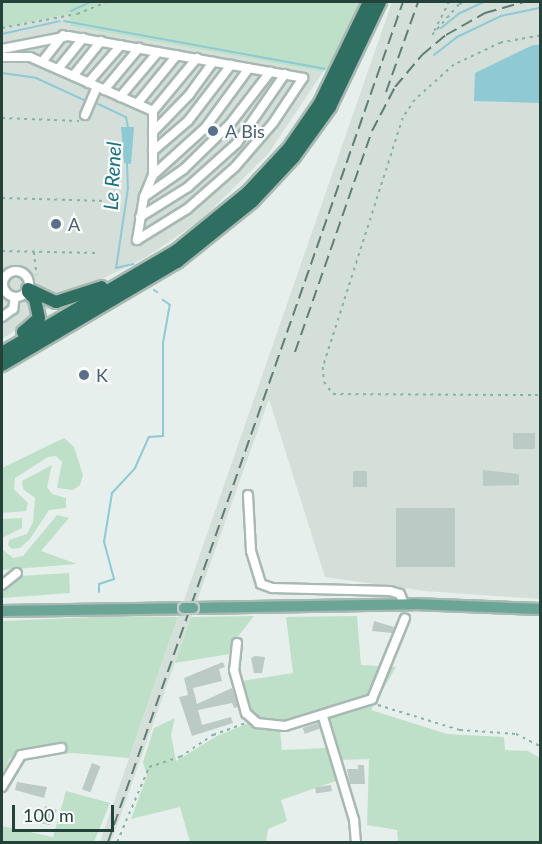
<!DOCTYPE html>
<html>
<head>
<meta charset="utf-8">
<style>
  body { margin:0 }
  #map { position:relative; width:542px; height:844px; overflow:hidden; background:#e6efeb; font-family:Lato,sans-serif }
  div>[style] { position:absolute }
  .built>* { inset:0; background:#d4dfda }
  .green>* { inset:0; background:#bfe0c8 }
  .water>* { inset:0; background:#8ec9d4 }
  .stream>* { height:2px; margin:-1px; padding:0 1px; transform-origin:1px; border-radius:1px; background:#8ec9d4 }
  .building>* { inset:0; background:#bbcac4; transform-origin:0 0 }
  .path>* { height:1.5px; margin-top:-0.75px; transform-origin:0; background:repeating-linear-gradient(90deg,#86b3a5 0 3px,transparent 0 7.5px) }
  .roads { filter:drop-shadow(2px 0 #a8b8b2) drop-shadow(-2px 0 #a8b8b2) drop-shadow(0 2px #a8b8b2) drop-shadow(0 -2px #a8b8b2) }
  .minor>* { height:8px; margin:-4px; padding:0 4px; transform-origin:4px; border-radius:4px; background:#fff }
  .minor>.ring { margin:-4px; padding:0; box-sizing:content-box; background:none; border:8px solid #fff; border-radius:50% }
  .major>* { height:10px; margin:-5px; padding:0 5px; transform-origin:5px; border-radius:5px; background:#6aa596 }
  .highway>* { height:12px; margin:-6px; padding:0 6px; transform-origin:6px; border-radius:6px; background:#2f6f62 }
  .rail>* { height:2px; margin-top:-1px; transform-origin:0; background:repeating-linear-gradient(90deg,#5f7d75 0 12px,transparent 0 18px) }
  .bridges { filter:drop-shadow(2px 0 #c2cac8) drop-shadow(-2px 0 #c2cac8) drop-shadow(0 2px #c2cac8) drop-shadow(0 -2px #c2cac8) }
  .major-bridge>* { height:10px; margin:-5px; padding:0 5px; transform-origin:5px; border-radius:5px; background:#6aa596 }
  .dots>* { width:16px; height:16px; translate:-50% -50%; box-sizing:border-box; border:3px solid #f7fbf9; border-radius:50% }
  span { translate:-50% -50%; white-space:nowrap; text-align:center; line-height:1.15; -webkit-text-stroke:4.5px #f7fbf9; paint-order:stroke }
  .service-label { font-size:18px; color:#4e5e75 }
  .left { translate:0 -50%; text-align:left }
  .water-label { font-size:20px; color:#1c6f80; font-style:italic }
  .frame { position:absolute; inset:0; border:3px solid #24423a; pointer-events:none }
  .scale { position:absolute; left:12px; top:805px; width:102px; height:27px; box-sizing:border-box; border:3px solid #24423a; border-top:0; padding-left:8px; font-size:18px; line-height:21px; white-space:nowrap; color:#24423a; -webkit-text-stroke:4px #f7fbf9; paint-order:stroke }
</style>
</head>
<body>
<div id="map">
  <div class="built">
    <div style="clip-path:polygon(392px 2px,540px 2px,540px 599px,425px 591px,325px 577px,269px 399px,111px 842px,100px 842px)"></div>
    <div style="clip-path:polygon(69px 14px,70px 26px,323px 72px,268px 154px,201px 220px,145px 258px,71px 294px,2px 339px,2px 28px)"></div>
  </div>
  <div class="green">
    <div style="clip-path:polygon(2px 2px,362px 2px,338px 59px,323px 72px,70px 26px,69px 14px,2px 28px)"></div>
    <div style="clip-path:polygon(64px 438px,74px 447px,83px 475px,80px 485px,73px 490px,57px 488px,62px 462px,56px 456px,48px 457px,15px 478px,14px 489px,28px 503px,26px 511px,2px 513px,2px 468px)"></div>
    <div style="clip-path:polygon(52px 465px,47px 487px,52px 494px,66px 498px,66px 508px,49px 510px,30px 539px,20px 548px,12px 549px,8px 545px,9px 540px,27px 534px,33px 522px,35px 498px,23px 489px,22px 481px)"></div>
    <div style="clip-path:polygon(57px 515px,69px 518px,41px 551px,77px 564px,2px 570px,2px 549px,13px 558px,23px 556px)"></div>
    <div style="clip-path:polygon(22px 518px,22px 528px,2px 538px,2px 519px)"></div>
    <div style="clip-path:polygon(69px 573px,70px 593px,2px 598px,2px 586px,20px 576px)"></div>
    <div style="clip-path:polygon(117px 616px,178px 617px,129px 758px,73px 753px,10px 758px,2px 776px,2px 621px)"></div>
    <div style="clip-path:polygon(254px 616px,233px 643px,229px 654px,175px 663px,191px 617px)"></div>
    <div style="clip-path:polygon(357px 616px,361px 665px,396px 667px,371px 710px,447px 734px,504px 737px,505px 750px,528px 751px,540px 758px,540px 842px,398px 842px,397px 830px,367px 825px,369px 759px,340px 760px,324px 710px,279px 721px,282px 750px,326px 748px,336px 781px,281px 800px,287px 821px,268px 829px,266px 842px,190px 842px,180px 807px,131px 819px,147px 776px,143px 762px,154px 728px,175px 718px,171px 735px,176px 761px,217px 736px,259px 719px,251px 711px,242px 681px,293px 673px,286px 617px)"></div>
    <div style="clip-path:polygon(66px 791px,110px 803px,94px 842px,2px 842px,2px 826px,53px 837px)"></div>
  </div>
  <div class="water">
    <div style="clip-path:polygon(533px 45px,540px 45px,540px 103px,474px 101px,475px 73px)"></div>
    <div style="clip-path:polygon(121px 127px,134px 127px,131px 164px,124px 163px)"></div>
  </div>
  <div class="stream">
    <div style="left:71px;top:11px;width:21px;rotate:-25deg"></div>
    <div style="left:64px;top:21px;width:265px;rotate:10.4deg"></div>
    <div style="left:441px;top:28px;width:22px;rotate:-39deg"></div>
    <div style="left:458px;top:14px;width:29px;rotate:-25deg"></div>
    <div style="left:2px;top:34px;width:59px;rotate:-12.6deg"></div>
    <div style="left:434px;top:55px;width:29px;rotate:-38deg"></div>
    <div style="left:457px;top:37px;width:49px;rotate:-25.5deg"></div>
    <div style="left:501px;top:16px;width:40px;rotate:-12deg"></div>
    <div style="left:2px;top:73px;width:34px;rotate:8deg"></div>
    <div style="left:36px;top:78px;width:53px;rotate:24.6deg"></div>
    <div style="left:98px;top:104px;width:31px;rotate:25deg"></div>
    <div style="left:126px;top:117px;width:10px;rotate:79deg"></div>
    <div style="left:127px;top:163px;width:25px;rotate:88deg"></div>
    <div style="left:128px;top:188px;width:81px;rotate:98.5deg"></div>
    <div style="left:116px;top:268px;width:18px;rotate:-13deg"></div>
    <div style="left:154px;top:290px;width:4px;rotate:34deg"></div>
    <div style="left:99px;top:592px;width:8px;rotate:-90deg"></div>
    <div style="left:99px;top:584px;width:16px;rotate:-18deg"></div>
    <div style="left:114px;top:579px;width:38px;rotate:-105deg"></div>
    <div style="left:104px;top:542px;width:50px;rotate:-80.7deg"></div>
    <div style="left:112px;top:493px;width:34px;rotate:-47deg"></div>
    <div style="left:135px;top:468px;width:34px;rotate:-66deg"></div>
    <div style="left:149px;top:437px;width:14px;rotate:-4deg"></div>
    <div style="left:163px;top:436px;width:93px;rotate:-90deg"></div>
    <div style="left:163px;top:343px;width:39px;rotate:-80deg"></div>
    <div style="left:170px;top:305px;width:9px;rotate:-144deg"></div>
  </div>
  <div class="building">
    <div style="left:513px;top:433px;width:22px;height:16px"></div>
    <div style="clip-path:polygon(483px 470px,519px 474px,519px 485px,483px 486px)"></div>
    <div style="left:353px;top:471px;width:14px;height:16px"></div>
    <div style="left:396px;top:508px;width:59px;height:59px"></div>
    <div style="clip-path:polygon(374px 621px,394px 627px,392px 633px,372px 631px)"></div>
    <div style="clip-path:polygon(255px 656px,265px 657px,262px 673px,254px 673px,251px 658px)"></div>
    <div style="clip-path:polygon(223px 662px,225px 667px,219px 669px,222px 681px,193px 688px,197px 704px,232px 688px,238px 707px,234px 708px,232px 703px,198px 710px,202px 725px,231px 717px,233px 723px,192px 736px,179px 697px,188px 695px,184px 678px)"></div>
    <div style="left:318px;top:723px;width:6px;height:16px;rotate:72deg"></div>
    <div style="left:92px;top:763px;width:9px;height:28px;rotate:21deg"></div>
    <div style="clip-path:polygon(358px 765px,364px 765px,365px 784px,350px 784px,347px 769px,358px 769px)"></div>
    <div style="clip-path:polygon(17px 782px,47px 787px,44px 798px,15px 790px)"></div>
    <div style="left:331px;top:785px;width:6px;height:16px;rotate:81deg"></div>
    <div style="clip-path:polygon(45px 806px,57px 810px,50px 825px,40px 823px)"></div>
  </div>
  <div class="path">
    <div style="left:2px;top:28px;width:76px;rotate:-10.6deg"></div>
    <div style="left:77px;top:14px;width:31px;rotate:-22deg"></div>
    <div style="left:434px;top:31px;width:33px;rotate:-63deg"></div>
    <div style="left:432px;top:35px;width:41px;rotate:-48.9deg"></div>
    <div style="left:459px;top:4px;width:7px;rotate:-16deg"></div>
    <div style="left:540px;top:36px;width:40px;rotate:170deg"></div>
    <div style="left:501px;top:43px;width:52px;rotate:154.9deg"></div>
    <div style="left:454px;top:65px;width:52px;rotate:138.1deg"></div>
    <div style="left:415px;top:100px;width:22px;rotate:124deg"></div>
    <div style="left:403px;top:118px;width:262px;rotate:107.8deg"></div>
    <div style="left:323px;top:367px;width:15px;rotate:86deg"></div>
    <div style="left:324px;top:382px;width:15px;rotate:53deg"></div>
    <div style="left:333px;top:394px;width:207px;rotate:0.3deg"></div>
    <div style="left:2px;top:118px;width:77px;rotate:2.2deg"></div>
    <div style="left:2px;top:198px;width:104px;rotate:1.7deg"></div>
    <div style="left:2px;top:251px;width:94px;rotate:1.2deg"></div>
    <div style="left:34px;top:252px;width:23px;rotate:83deg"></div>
    <div style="left:378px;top:705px;width:86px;rotate:17deg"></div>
    <div style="left:460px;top:730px;width:56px;rotate:4.1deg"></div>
    <div style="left:516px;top:734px;width:27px;rotate:27deg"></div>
    <div style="left:117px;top:842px;width:82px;rotate:-66.9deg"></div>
    <div style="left:149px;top:767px;width:33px;rotate:-18deg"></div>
    <div style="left:180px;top:757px;width:40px;rotate:-34deg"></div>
    <div style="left:213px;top:735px;width:35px;rotate:-20deg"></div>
  </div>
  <div class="roads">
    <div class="minor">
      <div style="left:2px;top:49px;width:67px;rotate:-11.1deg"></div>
      <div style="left:68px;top:36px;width:239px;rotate:10.1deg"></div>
      <div style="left:303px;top:78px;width:54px;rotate:123.7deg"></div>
      <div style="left:273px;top:123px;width:58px;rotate:130.8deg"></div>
      <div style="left:235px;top:167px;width:64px;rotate:138.8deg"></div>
      <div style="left:187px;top:209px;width:59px;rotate:148.2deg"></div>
      <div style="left:137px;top:240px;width:44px;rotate:-80.8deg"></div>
      <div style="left:144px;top:197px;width:24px;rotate:-68deg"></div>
      <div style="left:153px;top:175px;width:64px;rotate:-90deg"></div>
      <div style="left:153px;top:111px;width:134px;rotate:-156.3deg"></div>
      <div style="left:30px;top:57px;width:28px;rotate:180deg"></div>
      <div style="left:42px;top:62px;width:34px;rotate:-52deg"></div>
      <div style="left:58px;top:69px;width:40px;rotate:-51deg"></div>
      <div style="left:73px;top:76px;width:45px;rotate:-51.3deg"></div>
      <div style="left:88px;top:83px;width:50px;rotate:-49deg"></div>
      <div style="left:104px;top:90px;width:55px;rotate:-50.2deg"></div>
      <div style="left:120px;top:97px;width:59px;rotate:-49.8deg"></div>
      <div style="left:137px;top:104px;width:63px;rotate:-50.8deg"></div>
      <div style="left:153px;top:111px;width:69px;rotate:-50.3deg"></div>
      <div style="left:85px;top:115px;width:30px;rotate:-67deg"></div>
      <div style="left:153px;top:132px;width:52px;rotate:-45.8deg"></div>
      <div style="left:189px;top:95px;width:41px;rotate:-54deg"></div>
      <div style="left:153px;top:151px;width:46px;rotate:-40.6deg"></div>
      <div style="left:188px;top:121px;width:71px;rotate:-52.5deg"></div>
      <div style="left:153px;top:175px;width:70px;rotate:-42.1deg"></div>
      <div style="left:205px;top:128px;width:74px;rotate:-53.7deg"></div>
      <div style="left:144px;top:197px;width:49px;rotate:-35deg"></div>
      <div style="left:184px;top:169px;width:64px;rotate:-44.4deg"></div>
      <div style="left:230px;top:124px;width:66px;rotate:-52.4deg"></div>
      <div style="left:140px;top:217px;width:57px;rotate:-32deg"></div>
      <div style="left:188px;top:187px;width:66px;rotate:-41.9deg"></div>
      <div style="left:237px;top:143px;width:84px;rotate:-55.2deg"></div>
      <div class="ring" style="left:3px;top:271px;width:18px;height:18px"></div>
      <div style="left:2px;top:317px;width:14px;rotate:-36deg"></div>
      <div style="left:13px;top:309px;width:12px;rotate:-81deg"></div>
      <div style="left:248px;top:495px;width:56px;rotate:86.9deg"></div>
      <div style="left:251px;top:551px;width:34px;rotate:73deg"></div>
      <div style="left:261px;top:584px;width:12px;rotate:20deg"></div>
      <div style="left:272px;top:588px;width:118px;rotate:1.5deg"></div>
      <div style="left:390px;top:591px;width:10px;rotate:17deg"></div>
      <div style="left:400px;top:594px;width:11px;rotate:68deg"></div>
      <div style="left:2px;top:585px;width:19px;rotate:-39deg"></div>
      <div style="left:237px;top:643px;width:27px;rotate:96deg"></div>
      <div style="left:234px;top:670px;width:45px;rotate:74.4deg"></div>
      <div style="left:246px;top:713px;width:15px;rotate:42deg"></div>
      <div style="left:257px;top:723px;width:28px;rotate:6deg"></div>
      <div style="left:285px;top:726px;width:91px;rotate:-17.2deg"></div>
      <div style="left:372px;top:699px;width:87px;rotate:-67.8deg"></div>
      <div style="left:323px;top:717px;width:108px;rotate:73.2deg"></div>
      <div style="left:354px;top:820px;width:22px;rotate:85deg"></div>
      <div style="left:2px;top:787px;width:37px;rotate:-59deg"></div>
      <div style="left:21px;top:755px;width:41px;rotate:-9.9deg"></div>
    </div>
    <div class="major">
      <div style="left:193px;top:608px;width:220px;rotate:-1deg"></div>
      <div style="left:413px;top:604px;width:127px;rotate:2.3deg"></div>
      <div style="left:2px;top:611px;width:182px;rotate:-0.9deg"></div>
    </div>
    <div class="highway">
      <div style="left:28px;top:289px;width:31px;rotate:25deg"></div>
      <div style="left:56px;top:302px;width:48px;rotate:-18.1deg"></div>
      <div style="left:23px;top:332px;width:21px;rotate:-41deg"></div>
      <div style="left:39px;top:318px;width:19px;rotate:-102deg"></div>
      <div style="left:35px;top:299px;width:10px;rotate:-135deg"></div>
      <div style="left:2px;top:353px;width:202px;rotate:-30.4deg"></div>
      <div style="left:176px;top:251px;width:93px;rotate:-39.3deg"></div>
      <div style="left:248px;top:192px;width:60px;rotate:-47deg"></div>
      <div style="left:289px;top:148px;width:55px;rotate:-55.4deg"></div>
      <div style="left:320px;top:103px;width:112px;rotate:-64.1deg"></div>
      <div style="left:2px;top:365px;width:203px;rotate:-30.5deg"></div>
      <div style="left:177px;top:262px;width:97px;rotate:-38.8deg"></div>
      <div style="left:253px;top:201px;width:60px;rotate:-47deg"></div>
      <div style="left:294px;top:157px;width:62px;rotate:-54.2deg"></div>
      <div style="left:330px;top:107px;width:116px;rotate:-64.5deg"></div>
    </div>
  </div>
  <div class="rail">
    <div style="left:386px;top:92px;width:96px;rotate:-70.4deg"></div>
    <div style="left:295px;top:352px;width:234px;rotate:-70.8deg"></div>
    <div style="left:372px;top:131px;width:50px;rotate:-62.4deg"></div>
    <div style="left:395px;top:87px;width:42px;rotate:-49.8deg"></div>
    <div style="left:422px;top:55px;width:31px;rotate:-40deg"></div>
    <div style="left:446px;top:35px;width:45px;rotate:-29.4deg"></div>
    <div style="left:485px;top:13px;width:41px;rotate:-15.8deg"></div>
    <div style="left:108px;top:842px;width:890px;rotate:-70.65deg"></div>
  </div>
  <div class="bridges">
    <div class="major-bridge">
      <div style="left:184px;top:608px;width:9px"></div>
    </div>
  </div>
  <div class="dots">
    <div style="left:213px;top:131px;background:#5c6f8a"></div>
    <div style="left:56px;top:224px;background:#5c6f8a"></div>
    <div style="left:84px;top:375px;background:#5c6f8a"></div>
  </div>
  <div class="service-label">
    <span class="left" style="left:225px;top:131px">A Bis</span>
    <span class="left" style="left:68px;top:224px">A</span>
    <span class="left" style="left:96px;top:375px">K</span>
  </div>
  <div class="water-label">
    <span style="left:112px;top:176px;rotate:-87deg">Le Renel</span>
  </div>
  <div class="frame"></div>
  <div class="scale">100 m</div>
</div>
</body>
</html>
